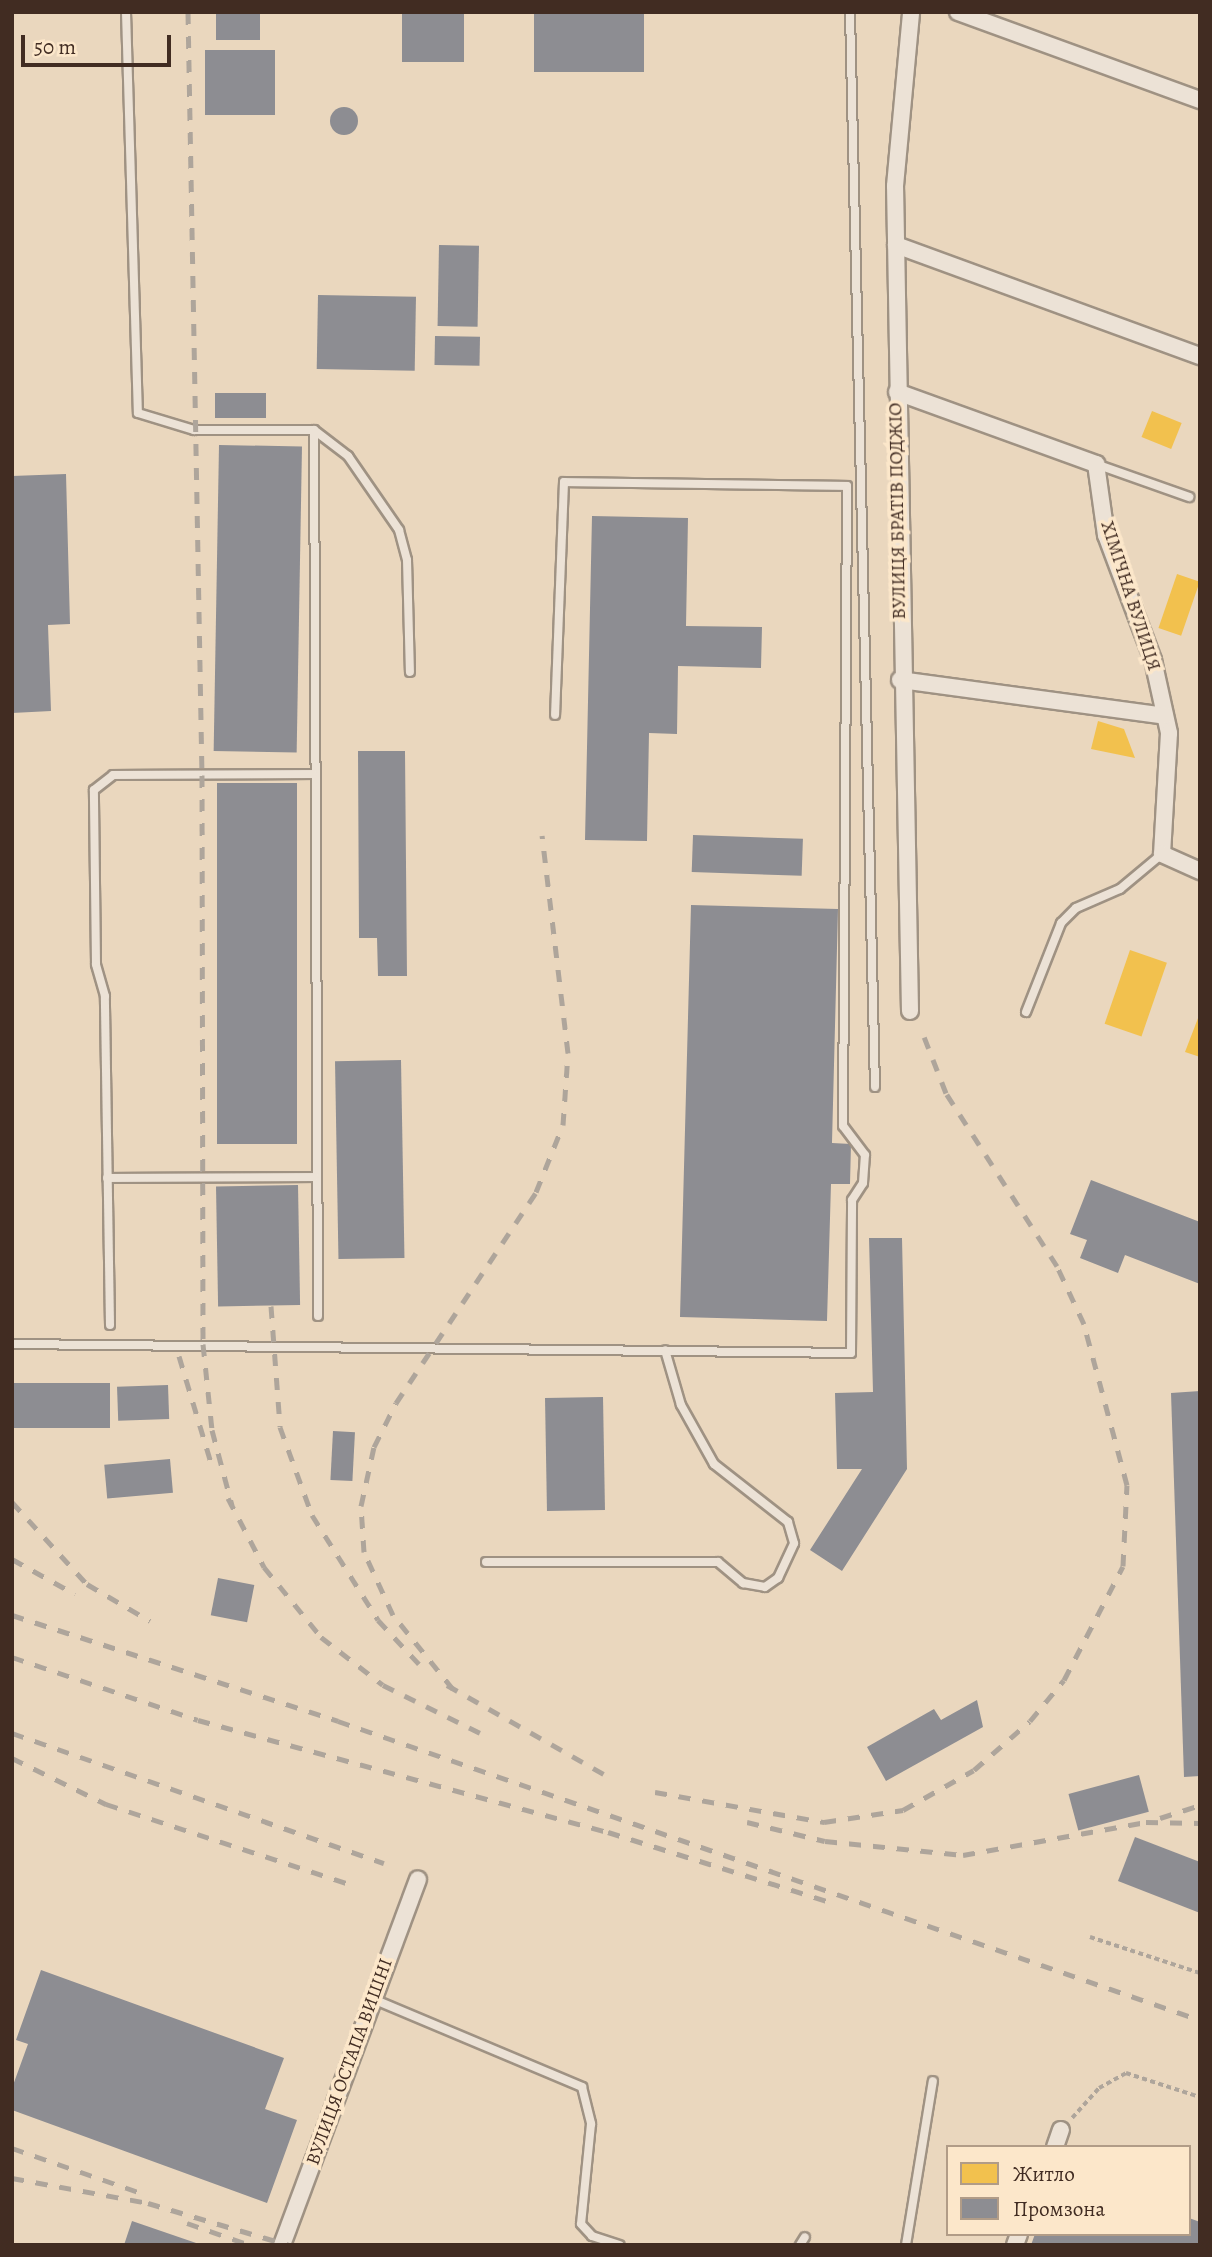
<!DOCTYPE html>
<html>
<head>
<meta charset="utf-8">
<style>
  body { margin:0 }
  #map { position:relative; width:1212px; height:2257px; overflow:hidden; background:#ead7be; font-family:Alegreya,serif }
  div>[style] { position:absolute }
  .homes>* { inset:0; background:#f2c14e; transform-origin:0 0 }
  .industry>* { inset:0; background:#8d8d92; transform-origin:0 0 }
  .round { border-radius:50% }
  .path>* { height:3.5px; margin-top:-1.75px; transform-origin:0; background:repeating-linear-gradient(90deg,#aea59b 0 5px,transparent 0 8.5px) }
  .roads { filter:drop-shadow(2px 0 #9f9283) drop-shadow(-2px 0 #9f9283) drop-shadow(0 2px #9f9283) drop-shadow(0 -2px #9f9283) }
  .service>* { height:8px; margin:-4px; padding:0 4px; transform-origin:4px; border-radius:4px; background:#ece2d6 }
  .minor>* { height:16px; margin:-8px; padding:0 8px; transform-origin:8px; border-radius:8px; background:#ece2d6 }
  .rail>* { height:5px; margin-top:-2.5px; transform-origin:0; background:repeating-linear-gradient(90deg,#aea59b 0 12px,transparent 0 24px) }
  span { translate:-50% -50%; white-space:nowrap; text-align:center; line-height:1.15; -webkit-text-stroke:7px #fce7ca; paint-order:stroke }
  .street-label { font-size:19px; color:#412c22 }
  .frame { position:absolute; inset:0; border:14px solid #412c22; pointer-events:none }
  .legend { position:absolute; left:946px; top:2145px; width:245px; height:91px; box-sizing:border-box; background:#fce7ca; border:2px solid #b19c87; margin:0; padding:9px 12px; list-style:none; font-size:21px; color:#412c22 }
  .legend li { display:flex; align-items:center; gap:14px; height:35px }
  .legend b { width:35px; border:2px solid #b19c87 }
  .scale { position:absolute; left:21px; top:35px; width:150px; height:32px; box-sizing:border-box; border:4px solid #412c22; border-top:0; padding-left:9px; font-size:21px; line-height:24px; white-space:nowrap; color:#412c22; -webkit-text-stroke:5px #fce7ca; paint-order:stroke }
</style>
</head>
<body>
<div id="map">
  <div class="homes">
    <div style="left:1152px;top:411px;width:32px;height:28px;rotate:22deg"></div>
    <div style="left:1177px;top:574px;width:24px;height:57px;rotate:19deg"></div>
    <div style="clip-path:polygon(1098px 721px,1124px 729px,1135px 758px,1091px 749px)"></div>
    <div style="left:1130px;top:950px;width:39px;height:78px;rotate:19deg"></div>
    <div style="clip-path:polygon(1200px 1013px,1200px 1057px,1185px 1052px)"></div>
  </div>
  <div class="industry">
    <div style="left:216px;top:12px;width:44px;height:28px"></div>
    <div style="left:402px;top:12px;width:62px;height:50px"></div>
    <div style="left:534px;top:12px;width:110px;height:60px"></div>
    <div style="left:205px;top:50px;width:70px;height:65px"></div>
    <div class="round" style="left:330px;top:107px;width:28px;height:28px"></div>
    <div style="left:439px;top:245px;width:40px;height:81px;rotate:1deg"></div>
    <div style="left:318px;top:295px;width:98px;height:74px;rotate:1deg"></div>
    <div style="left:435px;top:336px;width:45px;height:29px;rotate:1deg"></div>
    <div style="left:215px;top:393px;width:51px;height:25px"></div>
    <div style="left:219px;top:445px;width:83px;height:306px;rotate:1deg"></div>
    <div style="clip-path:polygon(66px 474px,70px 624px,48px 625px,51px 711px,12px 713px,12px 476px)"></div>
    <div style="clip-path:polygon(592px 516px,688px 518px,686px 626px,762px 627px,761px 668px,678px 666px,677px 734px,649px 733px,647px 841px,585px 840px)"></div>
    <div style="clip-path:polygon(358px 751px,405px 751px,407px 976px,378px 976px,377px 938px,359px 938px)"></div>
    <div style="left:217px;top:783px;width:80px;height:361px"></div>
    <div style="left:693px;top:835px;width:110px;height:37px;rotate:2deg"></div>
    <div style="clip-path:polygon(691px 905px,838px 909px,832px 1143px,851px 1144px,850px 1184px,831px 1184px,827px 1321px,680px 1317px)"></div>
    <div style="left:401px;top:1060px;width:198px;height:66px;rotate:89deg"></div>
    <div style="clip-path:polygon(1091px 1180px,1200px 1222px,1200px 1284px,1125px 1255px,1118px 1273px,1080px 1258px,1087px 1240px,1070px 1234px)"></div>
    <div style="left:298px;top:1185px;width:120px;height:82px;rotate:89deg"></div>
    <div style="clip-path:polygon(869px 1238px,902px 1238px,907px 1469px,842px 1571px,810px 1550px,862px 1469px,837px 1469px,835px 1393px,873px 1392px)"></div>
    <div style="left:12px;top:1383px;width:98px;height:45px"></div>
    <div style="left:168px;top:1385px;width:34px;height:51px;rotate:88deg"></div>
    <div style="clip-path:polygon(1200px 1391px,1200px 1776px,1184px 1777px,1171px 1393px)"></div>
    <div style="left:603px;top:1397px;width:113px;height:58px;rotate:89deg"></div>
    <div style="left:333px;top:1431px;width:22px;height:49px;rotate:3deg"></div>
    <div style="left:170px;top:1459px;width:34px;height:66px;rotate:85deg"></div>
    <div style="left:218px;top:1578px;width:37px;height:38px;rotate:11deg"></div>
    <div style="clip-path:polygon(977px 1700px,983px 1727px,886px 1781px,867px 1747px,934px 1709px,941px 1720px)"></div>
    <div style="left:1139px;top:1775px;width:38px;height:73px;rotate:75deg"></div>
    <div style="clip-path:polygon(1135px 1837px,1200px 1862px,1200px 1913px,1118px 1881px)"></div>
    <div style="clip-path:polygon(41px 1970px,284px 2058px,265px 2109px,297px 2120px,267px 2203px,12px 2110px,12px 2088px,28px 2044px,16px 2040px)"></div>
    <div style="clip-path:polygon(1189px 2218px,1200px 2222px,1200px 2245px,1031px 2245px,1035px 2234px,1189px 2234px)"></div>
    <div style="clip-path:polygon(132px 2221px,199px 2244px,199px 2245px,124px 2245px)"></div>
  </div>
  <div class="path">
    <div style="left:1090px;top:1937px;width:116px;rotate:18.1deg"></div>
    <div style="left:1072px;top:2118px;width:40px;rotate:-48deg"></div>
    <div style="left:1099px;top:2088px;width:31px;rotate:-29deg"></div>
    <div style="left:1126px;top:2073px;width:78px;rotate:18deg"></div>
  </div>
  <div class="roads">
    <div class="service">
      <div style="left:126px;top:12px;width:401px;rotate:88.3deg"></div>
      <div style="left:138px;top:413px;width:59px;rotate:16.9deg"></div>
      <div style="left:194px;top:430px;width:120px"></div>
      <div style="left:314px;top:430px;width:43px;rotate:37.4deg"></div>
      <div style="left:348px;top:456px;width:90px;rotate:55.4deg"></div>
      <div style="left:399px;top:530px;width:31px;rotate:75deg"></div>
      <div style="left:407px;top:560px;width:112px;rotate:88.5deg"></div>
      <div style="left:850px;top:12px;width:1075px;rotate:88.67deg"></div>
      <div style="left:314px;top:430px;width:886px;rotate:89.74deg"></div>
      <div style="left:1096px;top:464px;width:99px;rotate:19.5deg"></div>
      <div style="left:1026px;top:1012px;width:96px;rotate:-68.5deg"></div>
      <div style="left:1061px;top:923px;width:21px;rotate:-45deg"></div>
      <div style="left:1076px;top:908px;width:48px;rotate:-23.4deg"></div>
      <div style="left:1120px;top:889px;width:55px;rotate:-39.8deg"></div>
      <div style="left:107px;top:1178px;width:208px;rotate:-0.3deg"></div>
      <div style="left:110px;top:1325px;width:329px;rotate:-90.9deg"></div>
      <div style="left:105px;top:996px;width:33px;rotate:-106deg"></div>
      <div style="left:96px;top:964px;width:174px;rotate:-90.7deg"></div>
      <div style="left:94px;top:790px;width:24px;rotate:-38deg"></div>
      <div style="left:113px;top:775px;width:200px;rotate:-0.3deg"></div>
      <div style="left:12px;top:1344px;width:839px;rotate:0.61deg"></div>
      <div style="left:851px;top:1353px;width:153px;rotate:-89.6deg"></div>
      <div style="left:852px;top:1200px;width:20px;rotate:-57deg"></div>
      <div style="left:863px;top:1183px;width:28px;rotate:-86deg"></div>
      <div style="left:865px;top:1155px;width:36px;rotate:-127deg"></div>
      <div style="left:843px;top:1126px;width:640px;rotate:-89.64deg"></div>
      <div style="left:847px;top:486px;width:283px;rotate:-179.2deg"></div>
      <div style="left:564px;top:482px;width:233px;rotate:92.2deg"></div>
      <div style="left:486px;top:1562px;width:232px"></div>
      <div style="left:718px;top:1562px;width:33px;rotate:40deg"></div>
      <div style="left:743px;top:1583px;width:22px;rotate:10deg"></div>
      <div style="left:765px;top:1587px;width:16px;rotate:-35deg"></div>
      <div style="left:778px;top:1578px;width:38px;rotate:-65deg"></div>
      <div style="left:794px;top:1543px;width:22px;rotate:-106deg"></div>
      <div style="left:788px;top:1522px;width:94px;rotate:-141.9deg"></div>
      <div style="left:714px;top:1464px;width:68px;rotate:-119.2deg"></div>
      <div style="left:681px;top:1405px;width:57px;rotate:-106.2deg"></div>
      <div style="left:373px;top:1999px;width:227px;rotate:22.8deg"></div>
      <div style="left:582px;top:2087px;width:38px;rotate:76deg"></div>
      <div style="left:591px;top:2124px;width:100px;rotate:95.7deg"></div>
      <div style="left:581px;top:2224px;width:16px;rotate:47deg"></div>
      <div style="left:592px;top:2236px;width:29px;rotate:18deg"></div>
      <div style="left:800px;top:2245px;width:9px;rotate:-58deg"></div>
      <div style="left:906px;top:2245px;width:166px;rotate:-80.7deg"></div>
    </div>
    <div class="minor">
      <div style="left:958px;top:12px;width:258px;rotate:20deg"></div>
      <div style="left:896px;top:245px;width:324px;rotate:20.1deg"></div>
      <div style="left:897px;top:392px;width:212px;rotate:19.9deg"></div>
      <div style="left:1096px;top:464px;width:72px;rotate:82deg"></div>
      <div style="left:1106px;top:535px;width:134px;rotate:69.4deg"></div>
      <div style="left:1153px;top:660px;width:75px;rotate:77.6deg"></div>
      <div style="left:1169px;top:733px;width:121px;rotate:93.3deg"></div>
      <div style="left:1162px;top:854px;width:42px;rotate:24.1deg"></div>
      <div style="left:900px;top:680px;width:267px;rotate:7.7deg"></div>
      <div style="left:910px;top:1011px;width:825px;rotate:-91.04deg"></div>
      <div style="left:895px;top:186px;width:175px;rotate:-84.7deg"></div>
      <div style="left:1055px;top:2147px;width:18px;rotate:-71deg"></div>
      <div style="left:282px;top:2245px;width:390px;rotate:-69.6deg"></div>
      <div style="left:1015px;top:2245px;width:12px;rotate:-70deg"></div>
    </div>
  </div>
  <div class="rail">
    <div style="left:188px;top:12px;width:763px;rotate:88.95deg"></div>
    <div style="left:202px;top:775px;width:569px;rotate:89.9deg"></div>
    <div style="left:203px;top:1344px;width:86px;rotate:84deg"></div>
    <div style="left:212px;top:1430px;width:78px;rotate:75.1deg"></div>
    <div style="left:271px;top:1306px;width:121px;rotate:85.7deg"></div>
    <div style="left:280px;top:1427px;width:94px;rotate:70deg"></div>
    <div style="left:312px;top:1515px;width:124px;rotate:57.8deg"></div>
    <div style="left:378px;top:1620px;width:60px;rotate:47deg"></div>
    <div style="left:179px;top:1356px;width:112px;rotate:73.3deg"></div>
    <div style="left:228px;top:1498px;width:78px;rotate:62.4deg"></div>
    <div style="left:264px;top:1567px;width:90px;rotate:50.8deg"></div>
    <div style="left:321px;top:1637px;width:78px;rotate:37.7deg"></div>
    <div style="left:383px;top:1685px;width:113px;rotate:26.3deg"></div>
    <div style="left:12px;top:1502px;width:111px;rotate:47.6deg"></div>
    <div style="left:87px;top:1584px;width:73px;rotate:30.4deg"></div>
    <div style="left:12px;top:1559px;width:72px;rotate:29.1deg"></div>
    <div style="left:12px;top:1615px;width:343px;rotate:18deg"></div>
    <div style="left:338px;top:1721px;width:912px;rotate:19.13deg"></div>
    <div style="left:12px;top:1657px;width:196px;rotate:18.7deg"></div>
    <div style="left:198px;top:1720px;width:425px;rotate:15.3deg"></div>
    <div style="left:608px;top:1832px;width:233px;rotate:17.5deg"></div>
    <div style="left:447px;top:1685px;width:186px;rotate:29.6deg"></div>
    <div style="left:453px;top:1689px;width:95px;rotate:-129deg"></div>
    <div style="left:393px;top:1615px;width:69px;rotate:-114.7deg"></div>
    <div style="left:364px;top:1552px;width:46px;rotate:-93.7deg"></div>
    <div style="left:361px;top:1506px;width:60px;rotate:-77.6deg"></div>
    <div style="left:374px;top:1447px;width:49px;rotate:-63.4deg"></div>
    <div style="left:396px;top:1403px;width:253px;rotate:-56.4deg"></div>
    <div style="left:536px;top:1192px;width:72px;rotate:-68.1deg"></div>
    <div style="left:563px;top:1125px;width:72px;rotate:-86deg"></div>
    <div style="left:568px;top:1053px;width:219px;rotate:-96.8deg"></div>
    <div style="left:12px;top:1733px;width:394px;rotate:19.3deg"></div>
    <div style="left:12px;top:1758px;width:105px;rotate:26.1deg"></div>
    <div style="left:106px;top:1804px;width:262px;rotate:18.2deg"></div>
    <div style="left:655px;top:1792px;width:172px;rotate:10.1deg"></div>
    <div style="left:824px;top:1822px;width:80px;rotate:-8.6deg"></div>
    <div style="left:903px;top:1810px;width:81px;rotate:-29.4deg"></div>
    <div style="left:974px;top:1770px;width:74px;rotate:-41.2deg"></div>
    <div style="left:1030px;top:1721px;width:53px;rotate:-50.3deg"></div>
    <div style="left:1064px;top:1680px;width:128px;rotate:-62.6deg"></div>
    <div style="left:1123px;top:1566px;width:81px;rotate:-87.2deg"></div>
    <div style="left:1127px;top:1485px;width:167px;rotate:-105deg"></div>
    <div style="left:1084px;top:1324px;width:64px;rotate:-115deg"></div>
    <div style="left:1057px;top:1266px;width:206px;rotate:-122.7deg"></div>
    <div style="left:946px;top:1093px;width:69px;rotate:-111.3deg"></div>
    <div style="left:1160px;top:1818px;width:42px;rotate:-18deg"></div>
    <div style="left:747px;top:1822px;width:80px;rotate:13.7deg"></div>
    <div style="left:825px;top:1841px;width:139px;rotate:5.8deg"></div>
    <div style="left:963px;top:1855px;width:186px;rotate:-10.2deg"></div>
    <div style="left:1146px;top:1822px;width:54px;rotate:1.1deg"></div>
    <div style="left:12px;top:2148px;width:133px;rotate:19.2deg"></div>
    <div style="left:12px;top:2178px;width:138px;rotate:10.4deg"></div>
    <div style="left:148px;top:2203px;width:147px;rotate:16.6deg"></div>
    <div style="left:187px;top:2223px;width:67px;rotate:19.2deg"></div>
  </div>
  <div class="street-label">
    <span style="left:898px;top:511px;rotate:-91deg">ВУЛИЦЯ БРАТІВ ПОДЖІО</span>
    <span style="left:1130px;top:596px;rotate:72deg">ХІМІЧНА ВУЛИЦЯ</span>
    <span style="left:350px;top:2062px;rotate:-70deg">ВУЛИЦЯ ОСТАПА ВИШНІ</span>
  </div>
  <div class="frame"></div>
  <ul class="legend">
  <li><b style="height:19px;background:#f2c14e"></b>Житло</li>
  <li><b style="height:19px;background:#8d8d92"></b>Промзона</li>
  </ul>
  <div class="scale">50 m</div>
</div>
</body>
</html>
